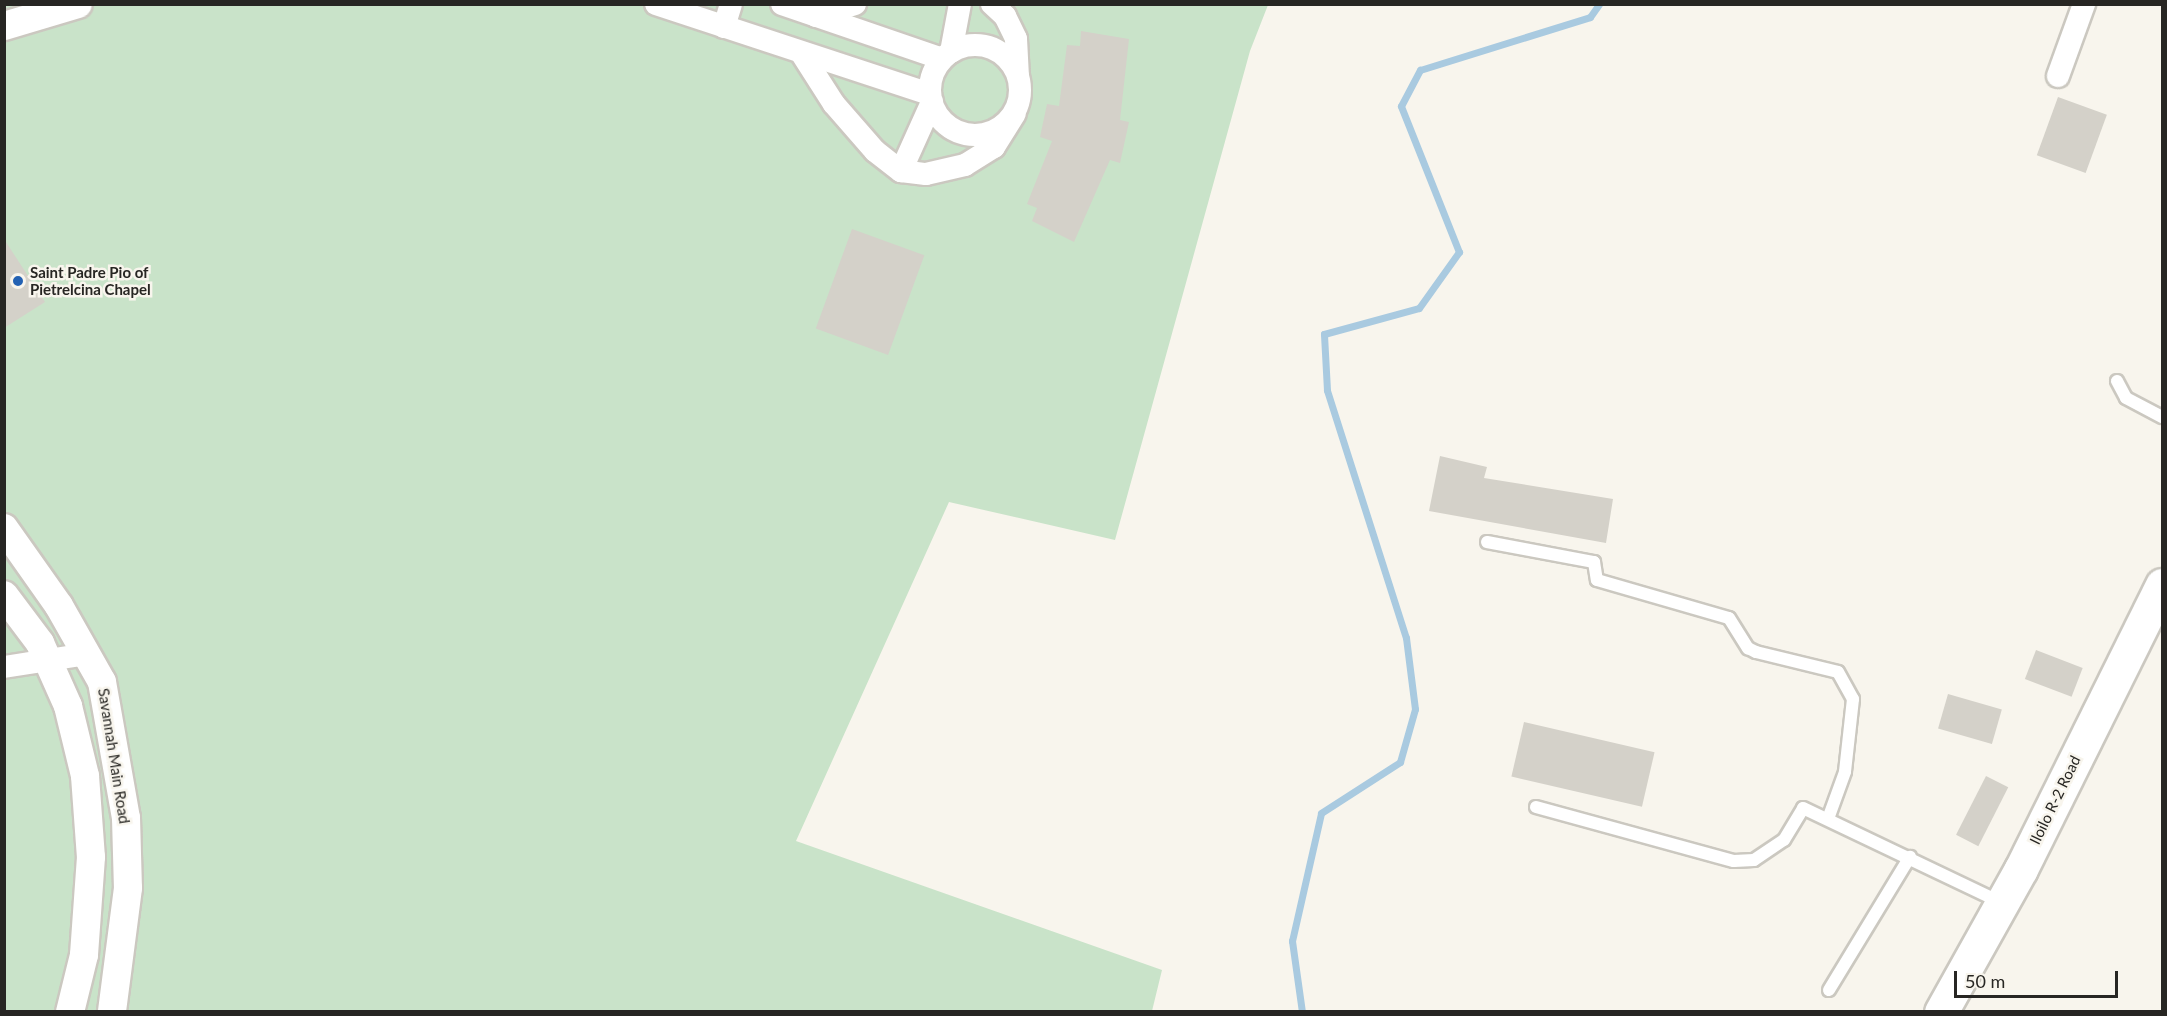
<!DOCTYPE html>
<html>
<head>
<meta charset="utf-8">
<style>
  body { margin:0 }
  #map { position:relative; width:2167px; height:1016px; overflow:hidden; background:#f8f5ed; font-family:Lato,sans-serif }
  div>[style] { position:absolute }
  .green>* { inset:0; background:#c9e3c9 }
  .stream>* { height:7px; margin:-3.5px; padding:0 3.5px; transform-origin:3.5px; border-radius:3.5px; background:#a9cae0 }
  .building>* { inset:0; background:#d4d1c9; transform-origin:0 0 }
  .roads { filter:drop-shadow(2px 0 #cbc8c0) drop-shadow(-2px 0 #cbc8c0) drop-shadow(0 2px #cbc8c0) drop-shadow(0 -2px #cbc8c0) }
  .service>* { height:12px; margin:-6px; padding:0 6px; transform-origin:6px; border-radius:6px; background:#fff }
  .minor>* { height:22px; margin:-11px; padding:0 11px; transform-origin:11px; border-radius:11px; background:#fff }
  .minor>.ring { margin:-11px; padding:0; box-sizing:content-box; background:none; border:22px solid #fff; border-radius:50% }
  .tertiary>* { height:28px; margin:-14px; padding:0 14px; transform-origin:14px; border-radius:14px; background:#fff }
  .secondary>* { height:33px; margin:-16.5px; padding:0 16.5px; transform-origin:16.5px; border-radius:16.5px; background:#fff }
  .dots>* { width:16px; height:16px; translate:-50% -50%; box-sizing:border-box; border:3px solid #f8f5ed; border-radius:50% }
  span { translate:-50% -50%; white-space:nowrap; text-align:center; line-height:1.15; -webkit-text-stroke:5px #f8f5ed; paint-order:stroke }
  .poi-label { font-size:15px; color:#272623; font-weight:700 }
  .left { translate:0 -50%; text-align:left }
  .street-label { font-size:15px; color:#272623 }
  .frame { position:absolute; inset:0; border:6px solid #272623; pointer-events:none }
  .scale { position:absolute; left:1954px; top:971px; width:164px; height:27px; box-sizing:border-box; border:3px solid #272623; border-top:0; padding-left:8px; font-size:18px; line-height:21px; white-space:nowrap; color:#272623; -webkit-text-stroke:4px #f8f5ed; paint-order:stroke }
</style>
</head>
<body>
<div id="map">
  <div class="green">
    <div style="clip-path:polygon(5px 5px,1268px 5px,1250px 51px,1115px 540px,949px 502px,796px 841px,1162px 970px,1152px 1011px,5px 1012px)"></div>
  </div>
  <div class="stream">
    <div style="left:1302px;top:1012px;width:72px;rotate:-98deg"></div>
    <div style="left:1292px;top:941px;width:131px;rotate:-77.2deg"></div>
    <div style="left:1321px;top:813px;width:94px;rotate:-32.8deg"></div>
    <div style="left:1400px;top:762px;width:55px;rotate:-74.2deg"></div>
    <div style="left:1415px;top:709px;width:72px;rotate:-97.2deg"></div>
    <div style="left:1406px;top:638px;width:260px;rotate:-107.7deg"></div>
    <div style="left:1327px;top:390px;width:56px;rotate:-93.1deg"></div>
    <div style="left:1324px;top:334px;width:98px;rotate:-15.3deg"></div>
    <div style="left:1419px;top:308px;width:69px;rotate:-54.5deg"></div>
    <div style="left:1459px;top:252px;width:157px;rotate:-111.7deg"></div>
    <div style="left:1401px;top:106px;width:41px;rotate:-62.2deg"></div>
    <div style="left:1420px;top:70px;width:178px;rotate:-17.3deg"></div>
    <div style="left:1590px;top:17px;width:16px;rotate:-55deg"></div>
  </div>
  <div class="building">
    <div style="clip-path:polygon(1081px 31px,1129px 39px,1120px 120px,1129px 122px,1120px 163px,1110px 160px,1074px 242px,1032px 221px,1037px 208px,1027px 204px,1052px 141px,1040px 137px,1047px 104px,1059px 106px,1067px 45px,1080px 46px)"></div>
    <div style="left:2058px;top:97px;width:52px;height:62px;rotate:20deg"></div>
    <div style="left:852px;top:229px;width:77px;height:106px;rotate:20deg"></div>
    <div style="clip-path:polygon(4px 239px,45px 302px,4px 328px)"></div>
    <div style="clip-path:polygon(1440px 456px,1487px 467px,1484px 478px,1613px 499px,1606px 543px,1429px 511px)"></div>
    <div style="left:2036px;top:650px;width:50px;height:31px;rotate:21deg"></div>
    <div style="left:1948px;top:694px;width:56px;height:36px;rotate:16deg"></div>
    <div style="left:1524px;top:722px;width:134px;height:56px;rotate:13deg"></div>
    <div style="left:1986px;top:776px;width:25px;height:66px;rotate:27deg"></div>
  </div>
  <div class="roads">
    <div class="service">
      <div style="left:2117px;top:381px;width:19px;rotate:62deg"></div>
      <div style="left:2126px;top:398px;width:41px;rotate:27.8deg"></div>
      <div style="left:1487px;top:542px;width:109px;rotate:10.6deg"></div>
      <div style="left:1594px;top:562px;width:18px;rotate:81deg"></div>
      <div style="left:1597px;top:580px;width:137px;rotate:16.1deg"></div>
      <div style="left:1729px;top:618px;width:36px;rotate:58deg"></div>
      <div style="left:1748px;top:648px;width:9px;rotate:27deg"></div>
      <div style="left:1756px;top:652px;width:84px;rotate:13.7deg"></div>
      <div style="left:1838px;top:672px;width:31px;rotate:61deg"></div>
      <div style="left:1853px;top:699px;width:73px;rotate:96.3deg"></div>
      <div style="left:1845px;top:772px;width:50px;rotate:109.9deg"></div>
      <div style="left:1536px;top:807px;width:205px;rotate:15.3deg"></div>
      <div style="left:1734px;top:861px;width:20px;rotate:-3deg"></div>
      <div style="left:1754px;top:860px;width:36px;rotate:-34deg"></div>
      <div style="left:1784px;top:840px;width:37px;rotate:-59deg"></div>
      <div style="left:1803px;top:808px;width:221px;rotate:25.5deg"></div>
      <div style="left:1829px;top:990px;width:156px;rotate:-58.7deg"></div>
    </div>
    <div class="minor">
      <div style="left:656px;top:4px;width:288px;rotate:18.2deg"></div>
      <div style="left:782px;top:4px;width:167px;rotate:18.9deg"></div>
      <div style="left:992px;top:4px;width:18px;rotate:43deg"></div>
      <div style="left:1005px;top:16px;width:25px;rotate:64deg"></div>
      <div style="left:1016px;top:39px;width:35px;rotate:87deg"></div>
      <div style="left:816px;top:16px;width:41px;rotate:-17.1deg"></div>
      <div style="left:724px;top:27px;width:24px;rotate:-73deg"></div>
      <div class="ring" style="left:930px;top:45px;width:68px;height:68px"></div>
      <div style="left:951px;top:52px;width:49px;rotate:-79.4deg"></div>
      <div style="left:802px;top:54px;width:59px;rotate:57.4deg"></div>
      <div style="left:834px;top:104px;width:62px;rotate:48.9deg"></div>
      <div style="left:875px;top:151px;width:33px;rotate:38deg"></div>
      <div style="left:901px;top:171px;width:25px;rotate:7deg"></div>
      <div style="left:926px;top:174px;width:40px;rotate:-13deg"></div>
      <div style="left:965px;top:165px;width:34px;rotate:-32deg"></div>
      <div style="left:994px;top:147px;width:39px;rotate:-58deg"></div>
      <div style="left:2058px;top:76px;width:77px;rotate:-70.1deg"></div>
      <div style="left:901px;top:171px;width:76px;rotate:-65.8deg"></div>
      <div style="left:4px;top:667px;width:83px;rotate:-9deg"></div>
    </div>
    <div class="tertiary">
      <div style="left:4px;top:26px;width:77px;rotate:-16.6deg"></div>
      <div style="left:4px;top:528px;width:95px;rotate:54.8deg"></div>
      <div style="left:59px;top:606px;width:87px;rotate:60.5deg"></div>
      <div style="left:102px;top:682px;width:138px;rotate:80deg"></div>
      <div style="left:126px;top:818px;width:70px;rotate:88.4deg"></div>
      <div style="left:128px;top:888px;width:125px;rotate:97.4deg"></div>
      <div style="left:4px;top:595px;width:60px;rotate:53.1deg"></div>
      <div style="left:40px;top:643px;width:69px;rotate:66deg"></div>
      <div style="left:68px;top:706px;width:72px;rotate:76.3deg"></div>
      <div style="left:85px;top:776px;width:81px;rotate:85.8deg"></div>
      <div style="left:91px;top:857px;width:98px;rotate:94.1deg"></div>
      <div style="left:84px;top:955px;width:59px;rotate:103.8deg"></div>
    </div>
    <div class="secondary">
      <div style="left:1941px;top:1012px;width:164px;rotate:-60.8deg"></div>
      <div style="left:2021px;top:869px;width:317px;rotate:-63.6deg"></div>
    </div>
  </div>
  <div class="dots">
    <div style="left:18px;top:281px;background:#2362b3"></div>
  </div>
  <div class="poi-label">
    <span class="left" style="left:30px;top:281px">Saint Padre Pio of<br>Pietrelcina Chapel</span>
  </div>
  <div class="street-label">
    <span style="left:114px;top:756px;rotate:81deg">Savannah Main Road</span>
    <span style="left:2055px;top:800px;rotate:-64deg">Iloilo R-2 Road</span>
  </div>
  <div class="frame"></div>
  <div class="scale">50 m</div>
</div>
</body>
</html>
